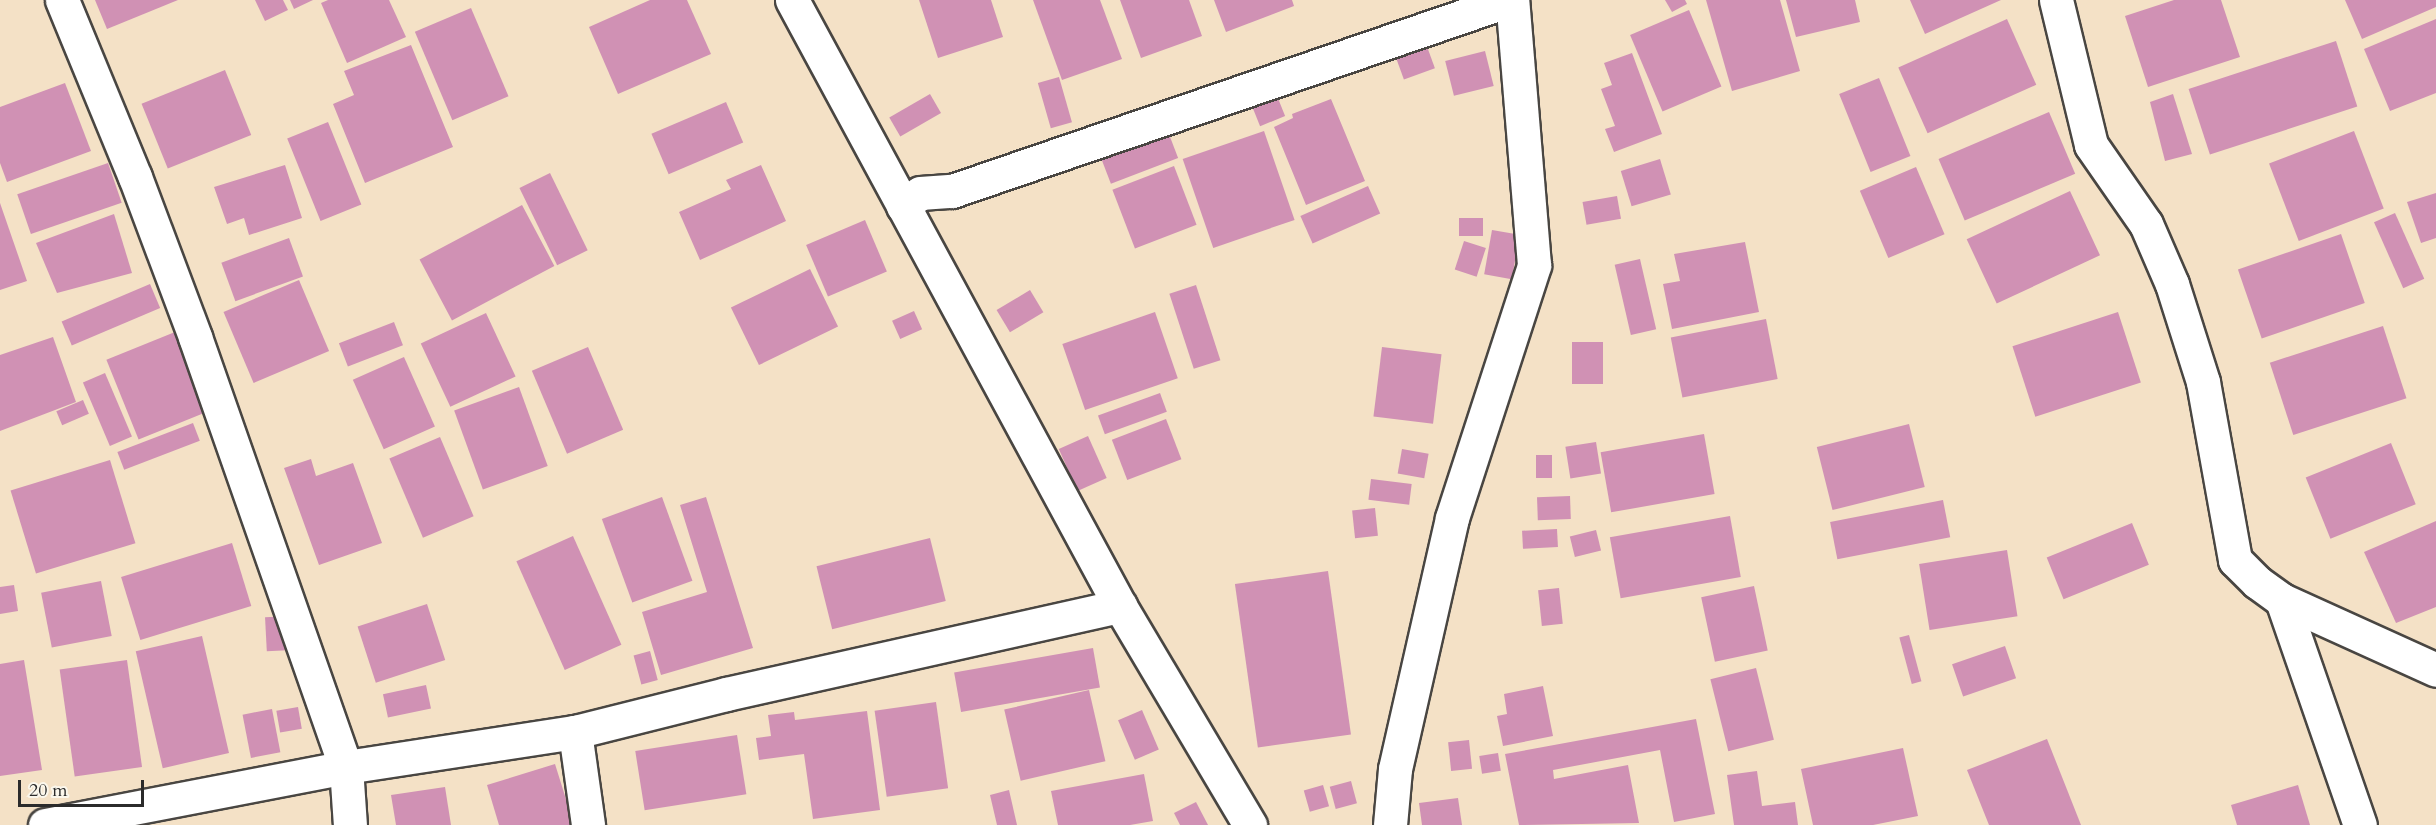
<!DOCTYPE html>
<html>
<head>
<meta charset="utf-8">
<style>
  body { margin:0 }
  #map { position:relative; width:2436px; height:825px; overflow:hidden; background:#f4e1c6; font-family:Cardo,serif }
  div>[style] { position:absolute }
  .building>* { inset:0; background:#d091b4; transform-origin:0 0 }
  .roads { filter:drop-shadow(2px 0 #494642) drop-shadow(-2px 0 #494642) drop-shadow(0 2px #494642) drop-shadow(0 -2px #494642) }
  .street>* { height:33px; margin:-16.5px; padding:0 16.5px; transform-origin:16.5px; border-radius:16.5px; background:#fff }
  span { translate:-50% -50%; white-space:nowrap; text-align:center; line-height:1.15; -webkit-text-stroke:5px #fbf7ec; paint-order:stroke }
  .scale { position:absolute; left:18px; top:780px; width:126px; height:27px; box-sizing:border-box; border:3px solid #2b2b2b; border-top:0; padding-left:8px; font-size:18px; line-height:21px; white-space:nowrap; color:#2b2b2b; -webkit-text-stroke:4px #fbf7ec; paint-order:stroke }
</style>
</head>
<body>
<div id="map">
  <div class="building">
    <div style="clip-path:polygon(95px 0,178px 0,107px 29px)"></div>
    <div style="clip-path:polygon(255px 0,283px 0,288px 10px,265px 21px)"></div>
    <div style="clip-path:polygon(290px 0,313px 0,294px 9px)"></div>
    <div style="clip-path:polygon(328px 0,389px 0,406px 37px,347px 63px,321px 3px)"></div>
    <div style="clip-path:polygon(650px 0,687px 0,711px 54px,618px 94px,589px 27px)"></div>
    <div style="clip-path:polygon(919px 0,991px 0,1003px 37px,938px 58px)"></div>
    <div style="clip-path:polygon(1033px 0,1100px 0,1122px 59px,1062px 80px)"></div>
    <div style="clip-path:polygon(1120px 0,1189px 0,1202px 36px,1141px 58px)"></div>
    <div style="clip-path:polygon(1214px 0,1292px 0,1294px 6px,1226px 32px)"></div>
    <div style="clip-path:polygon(1665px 0,1685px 0,1687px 4px,1672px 12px)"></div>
    <div style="clip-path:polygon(1706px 0,1780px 0,1800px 71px,1732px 91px)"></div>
    <div style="clip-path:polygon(1786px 0,1855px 0,1860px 22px,1796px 37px)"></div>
    <div style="clip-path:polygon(1910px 0,2001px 0,1925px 34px)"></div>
    <div style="clip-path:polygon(2174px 0,2221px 0,2240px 57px,2148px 87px,2125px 16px)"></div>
    <div style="clip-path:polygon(2345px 0,2436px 0,2436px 7px,2362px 39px)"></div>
    <div style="left:471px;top:8px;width:96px;height:61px;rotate:67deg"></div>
    <div style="left:1689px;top:10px;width:83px;height:64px;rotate:67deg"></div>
    <div style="left:2007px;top:19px;width:72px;height:119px;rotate:66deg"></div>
    <div style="clip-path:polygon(2436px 19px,2436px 93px,2390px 111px,2364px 49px)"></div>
    <div style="left:1425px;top:41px;width:29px;height:33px;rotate:70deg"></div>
    <div style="left:2336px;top:41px;width:69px;height:155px;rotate:72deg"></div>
    <div style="clip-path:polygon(411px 45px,453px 147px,365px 183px,333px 104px,354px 95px,344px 71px)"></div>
    <div style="left:1485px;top:51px;width:36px;height:41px;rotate:76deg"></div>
    <div style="clip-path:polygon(1632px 53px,1662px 134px,1614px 152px,1605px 129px,1615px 126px,1601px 89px,1612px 85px,1604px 63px)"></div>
    <div style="left:225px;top:70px;width:70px;height:90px;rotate:68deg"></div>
    <div style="left:1059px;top:77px;width:47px;height:22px;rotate:74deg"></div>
    <div style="left:1879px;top:78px;width:84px;height:43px;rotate:68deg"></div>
    <div style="clip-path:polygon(65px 83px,91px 151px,7px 182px,0 163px,0 107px)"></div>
    <div style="left:1275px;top:91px;width:27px;height:27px;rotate:68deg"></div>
    <div style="left:930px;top:94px;width:22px;height:47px;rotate:60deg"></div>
    <div style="clip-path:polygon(2173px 94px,2192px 154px,2165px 161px,2150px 102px)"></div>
    <div style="clip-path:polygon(1331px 99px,1365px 181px,1306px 205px,1274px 127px,1293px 118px,1292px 114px)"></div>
    <div style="left:726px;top:102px;width:44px;height:81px;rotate:67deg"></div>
    <div style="left:2049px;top:112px;width:67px;height:120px;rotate:67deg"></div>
    <div style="left:328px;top:122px;width:89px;height:44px;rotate:68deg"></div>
    <div style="left:1167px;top:129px;width:31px;height:72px;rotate:69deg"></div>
    <div style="left:1264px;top:131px;width:94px;height:86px;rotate:71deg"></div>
    <div style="left:2354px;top:131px;width:83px;height:91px;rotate:69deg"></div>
    <div style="left:1660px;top:159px;width:37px;height:41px;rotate:73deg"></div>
    <div style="left:108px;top:163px;width:42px;height:96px;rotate:71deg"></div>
    <div style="clip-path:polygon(285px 165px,302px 218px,249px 235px,244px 218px,227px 224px,214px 187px)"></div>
    <div style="clip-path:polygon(761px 165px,786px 221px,700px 260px,679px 212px,731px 189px,726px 180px)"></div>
    <div style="left:1174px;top:166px;width:63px;height:66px;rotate:69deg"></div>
    <div style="left:1916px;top:167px;width:73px;height:61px;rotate:67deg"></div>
    <div style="left:550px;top:173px;width:86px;height:34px;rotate:64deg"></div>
    <div style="left:1368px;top:186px;width:30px;height:74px;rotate:66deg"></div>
    <div style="left:2070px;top:191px;width:71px;height:114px;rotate:65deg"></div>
    <div style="clip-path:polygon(2436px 193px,2436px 238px,2421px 243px,2407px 202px)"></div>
    <div style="left:1617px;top:196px;width:23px;height:35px;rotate:80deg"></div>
    <div style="clip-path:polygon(0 203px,27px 281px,0 290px)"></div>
    <div style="left:522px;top:205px;width:69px;height:116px;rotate:62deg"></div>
    <div style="left:2395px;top:213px;width:72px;height:23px;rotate:66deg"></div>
    <div style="clip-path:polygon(114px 214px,132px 273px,57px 293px,36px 243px)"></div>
    <div style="left:1459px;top:218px;width:24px;height:18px"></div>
    <div style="left:865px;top:220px;width:56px;height:64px;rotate:67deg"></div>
    <div style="left:1492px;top:230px;width:28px;height:45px;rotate:10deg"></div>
    <div style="left:2341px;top:234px;width:73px;height:109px;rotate:71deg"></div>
    <div style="left:289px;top:238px;width:41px;height:72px;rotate:70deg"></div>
    <div style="left:1464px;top:241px;width:23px;height:30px;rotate:18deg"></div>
    <div style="clip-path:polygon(1745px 242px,1759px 312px,1672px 329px,1663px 284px,1680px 281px,1674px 254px)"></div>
    <div style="left:1640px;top:259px;width:72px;height:26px;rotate:77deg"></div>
    <div style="left:810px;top:269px;width:64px;height:88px;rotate:64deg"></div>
    <div style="left:299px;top:280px;width:77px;height:82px;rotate:67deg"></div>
    <div style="left:150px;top:284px;width:26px;height:96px;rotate:67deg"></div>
    <div style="left:1196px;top:285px;width:79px;height:28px;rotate:72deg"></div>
    <div style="left:1030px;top:290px;width:26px;height:39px;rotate:59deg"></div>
    <div style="left:914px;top:311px;width:20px;height:24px;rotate:66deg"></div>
    <div style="left:1155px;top:312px;width:70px;height:98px;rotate:71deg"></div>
    <div style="left:2118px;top:312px;width:74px;height:111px;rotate:72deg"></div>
    <div style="left:486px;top:313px;width:70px;height:72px;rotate:65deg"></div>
    <div style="left:1766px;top:319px;width:61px;height:97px;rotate:79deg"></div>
    <div style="left:394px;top:322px;width:25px;height:59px;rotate:69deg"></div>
    <div style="left:2383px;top:326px;width:76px;height:119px;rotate:72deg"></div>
    <div style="left:175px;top:332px;width:86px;height:74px;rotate:68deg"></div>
    <div style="clip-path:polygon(53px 337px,76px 402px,0 431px,0 355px)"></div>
    <div style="left:1603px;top:342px;width:42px;height:31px;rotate:90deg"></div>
    <div style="left:588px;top:347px;width:90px;height:61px;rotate:67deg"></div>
    <div style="left:1382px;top:347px;width:60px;height:70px;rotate:7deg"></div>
    <div style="left:404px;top:357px;width:76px;height:56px;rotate:66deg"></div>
    <div style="left:105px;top:373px;width:69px;height:24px;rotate:67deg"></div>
    <div style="left:519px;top:387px;width:84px;height:69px;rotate:70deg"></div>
    <div style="left:1160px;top:393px;width:20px;height:66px;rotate:70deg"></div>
    <div style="left:83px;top:400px;width:15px;height:29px;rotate:67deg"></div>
    <div style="left:1166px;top:419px;width:43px;height:58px;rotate:69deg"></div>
    <div style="left:193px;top:423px;width:19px;height:81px;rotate:69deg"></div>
    <div style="left:1909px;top:424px;width:65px;height:95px;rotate:76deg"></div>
    <div style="left:1704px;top:434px;width:61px;height:105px;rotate:80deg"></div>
    <div style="left:1088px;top:436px;width:46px;height:32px;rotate:66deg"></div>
    <div style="left:440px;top:437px;width:86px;height:55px;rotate:67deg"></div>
    <div style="left:1596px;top:442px;width:32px;height:31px;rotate:81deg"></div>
    <div style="left:2391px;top:443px;width:66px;height:92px;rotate:68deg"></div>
    <div style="left:1402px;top:449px;width:27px;height:25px;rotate:10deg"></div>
    <div style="left:1536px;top:455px;width:16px;height:23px"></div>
    <div style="clip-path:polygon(311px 459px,316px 476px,353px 463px,382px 543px,319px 565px,284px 468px)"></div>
    <div style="left:110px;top:460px;width:87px;height:104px;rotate:73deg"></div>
    <div style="left:1371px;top:479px;width:41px;height:21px;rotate:7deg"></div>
    <div style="left:1570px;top:496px;width:23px;height:33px;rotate:88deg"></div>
    <div style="left:662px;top:497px;width:89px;height:64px;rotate:70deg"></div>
    <div style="clip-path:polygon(706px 497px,753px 648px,661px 675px,642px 612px,707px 592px,680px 505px)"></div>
    <div style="left:1943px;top:500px;width:38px;height:115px;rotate:79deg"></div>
    <div style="left:1375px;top:508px;width:28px;height:23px;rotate:84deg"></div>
    <div style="left:1730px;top:516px;width:62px;height:122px;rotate:80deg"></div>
    <div style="clip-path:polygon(2436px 521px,2436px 607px,2396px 623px,2364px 552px)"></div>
    <div style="left:2132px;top:523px;width:45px;height:92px;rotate:68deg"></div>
    <div style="left:1557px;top:529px;width:18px;height:35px;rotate:87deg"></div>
    <div style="left:1596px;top:530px;width:21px;height:27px;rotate:76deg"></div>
    <div style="left:573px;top:536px;width:119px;height:62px;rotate:66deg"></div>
    <div style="left:930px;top:538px;width:65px;height:117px;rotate:76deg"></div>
    <div style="left:232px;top:543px;width:66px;height:116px;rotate:73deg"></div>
    <div style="left:2007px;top:550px;width:67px;height:89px;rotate:81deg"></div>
    <div style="left:1328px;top:571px;width:165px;height:94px;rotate:82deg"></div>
    <div style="left:101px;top:581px;width:56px;height:61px;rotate:79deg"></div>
    <div style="clip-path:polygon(14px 585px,18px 611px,0 614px,0 587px)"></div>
    <div style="left:1754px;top:586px;width:66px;height:54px;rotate:78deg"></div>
    <div style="left:1559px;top:588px;width:36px;height:21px;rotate:84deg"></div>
    <div style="left:427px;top:604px;width:59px;height:73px;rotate:72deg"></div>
    <div style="left:291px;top:616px;width:34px;height:26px;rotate:87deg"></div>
    <div style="left:1909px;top:635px;width:48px;height:10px;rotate:75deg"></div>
    <div style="left:202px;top:636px;width:120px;height:68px;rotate:77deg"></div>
    <div style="left:2005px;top:646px;width:34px;height:56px;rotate:71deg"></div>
    <div style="left:1093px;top:648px;width:40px;height:141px;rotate:80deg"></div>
    <div style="left:650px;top:651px;width:30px;height:17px;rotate:75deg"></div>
    <div style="clip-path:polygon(24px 660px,42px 770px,0 776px,0 664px)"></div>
    <div style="left:127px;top:660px;width:108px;height:68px;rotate:82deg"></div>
    <div style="left:1756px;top:668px;width:74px;height:47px;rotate:76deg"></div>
    <div style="left:426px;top:685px;width:24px;height:44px;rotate:78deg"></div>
    <div style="clip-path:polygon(1543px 686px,1553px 736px,1503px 746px,1497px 716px,1507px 714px,1504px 694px)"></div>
    <div style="left:1089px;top:690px;width:73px;height:87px;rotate:77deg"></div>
    <div style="left:936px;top:702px;width:87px;height:62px;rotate:82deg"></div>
    <div style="left:298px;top:707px;width:22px;height:22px;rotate:80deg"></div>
    <div style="left:272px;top:709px;width:44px;height:30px;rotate:79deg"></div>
    <div style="left:1142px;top:710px;width:43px;height:26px;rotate:67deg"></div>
    <div style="clip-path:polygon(867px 711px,880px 810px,813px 819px,804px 754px,759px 760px,756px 738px,771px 736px,768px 715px,794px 712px,795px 720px)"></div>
    <div style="clip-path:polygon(1696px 719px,1715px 814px,1674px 822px,1660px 750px,1553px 770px,1554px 779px,1628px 765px,1639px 823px,1519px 825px,1505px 754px)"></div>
    <div style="left:737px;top:735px;width:60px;height:103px;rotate:81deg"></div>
    <div style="clip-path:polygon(2047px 739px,2081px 825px,1989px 825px,1967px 770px)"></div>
    <div style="left:1469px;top:740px;width:29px;height:21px;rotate:84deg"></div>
    <div style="clip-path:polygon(1903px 748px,1918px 816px,1873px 825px,1813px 825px,1801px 769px)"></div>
    <div style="left:1498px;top:753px;width:18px;height:19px;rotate:81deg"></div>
    <div style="clip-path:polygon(555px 764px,574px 825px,499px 825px,487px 785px)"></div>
    <div style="clip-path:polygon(1757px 771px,1762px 806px,1795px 802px,1798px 825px,1734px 825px,1727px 775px)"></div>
    <div style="clip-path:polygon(1144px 774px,1153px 821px,1130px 825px,1058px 825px,1051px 791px)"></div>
    <div style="left:1351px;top:781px;width:23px;height:22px;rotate:75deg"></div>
    <div style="left:1323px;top:785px;width:22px;height:20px;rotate:74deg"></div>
    <div style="clip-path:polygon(2298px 785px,2310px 825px,2237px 825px,2231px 805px)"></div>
    <div style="clip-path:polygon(445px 787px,451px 825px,396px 825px,391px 795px)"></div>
    <div style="clip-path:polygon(1009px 790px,1017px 825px,997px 825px,990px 795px)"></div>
    <div style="clip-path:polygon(1458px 798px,1462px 825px,1422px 825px,1419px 803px)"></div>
    <div style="clip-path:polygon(1196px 802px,1208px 825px,1180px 825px,1174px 813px)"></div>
  </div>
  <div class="roads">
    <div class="street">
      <div style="left:62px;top:0;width:191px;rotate:67.6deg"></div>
      <div style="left:135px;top:177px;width:171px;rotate:69.4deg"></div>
      <div style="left:195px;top:337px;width:456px;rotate:70.7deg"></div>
      <div style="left:346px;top:767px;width:58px;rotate:86.1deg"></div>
      <div style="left:792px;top:0;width:689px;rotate:61.58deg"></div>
      <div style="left:1120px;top:606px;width:255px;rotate:59.3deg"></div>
      <div style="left:2056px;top:0;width:149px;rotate:76.4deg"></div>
      <div style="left:2091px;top:145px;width:96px;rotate:55.2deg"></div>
      <div style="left:2146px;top:224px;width:65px;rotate:66.6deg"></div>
      <div style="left:2172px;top:284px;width:103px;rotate:72.4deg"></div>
      <div style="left:2203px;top:382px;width:181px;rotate:79.8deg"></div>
      <div style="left:2235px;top:560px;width:31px;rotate:45deg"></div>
      <div style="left:2257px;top:582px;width:31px;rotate:36deg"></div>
      <div style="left:2282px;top:600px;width:238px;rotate:70.9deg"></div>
      <div style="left:903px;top:206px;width:21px;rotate:-37deg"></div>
      <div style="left:920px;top:193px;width:32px;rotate:-4deg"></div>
      <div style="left:952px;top:191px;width:590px;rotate:-18.9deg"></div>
      <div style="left:2282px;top:600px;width:169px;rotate:24.4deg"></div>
      <div style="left:575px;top:732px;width:94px;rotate:82deg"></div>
      <div style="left:45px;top:825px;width:307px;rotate:-10.9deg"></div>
      <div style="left:346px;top:767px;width:232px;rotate:-8.7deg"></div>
      <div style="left:575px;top:732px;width:156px;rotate:-14.1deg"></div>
      <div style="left:726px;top:694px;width:404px;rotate:-12.6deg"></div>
      <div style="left:1390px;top:825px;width:56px;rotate:-84.9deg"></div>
      <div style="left:1395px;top:769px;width:257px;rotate:-77.2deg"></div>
      <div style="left:1452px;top:518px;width:266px;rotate:-72deg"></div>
      <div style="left:1534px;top:265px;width:266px;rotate:-94.7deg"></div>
    </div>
  </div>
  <div class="scale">20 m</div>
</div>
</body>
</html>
